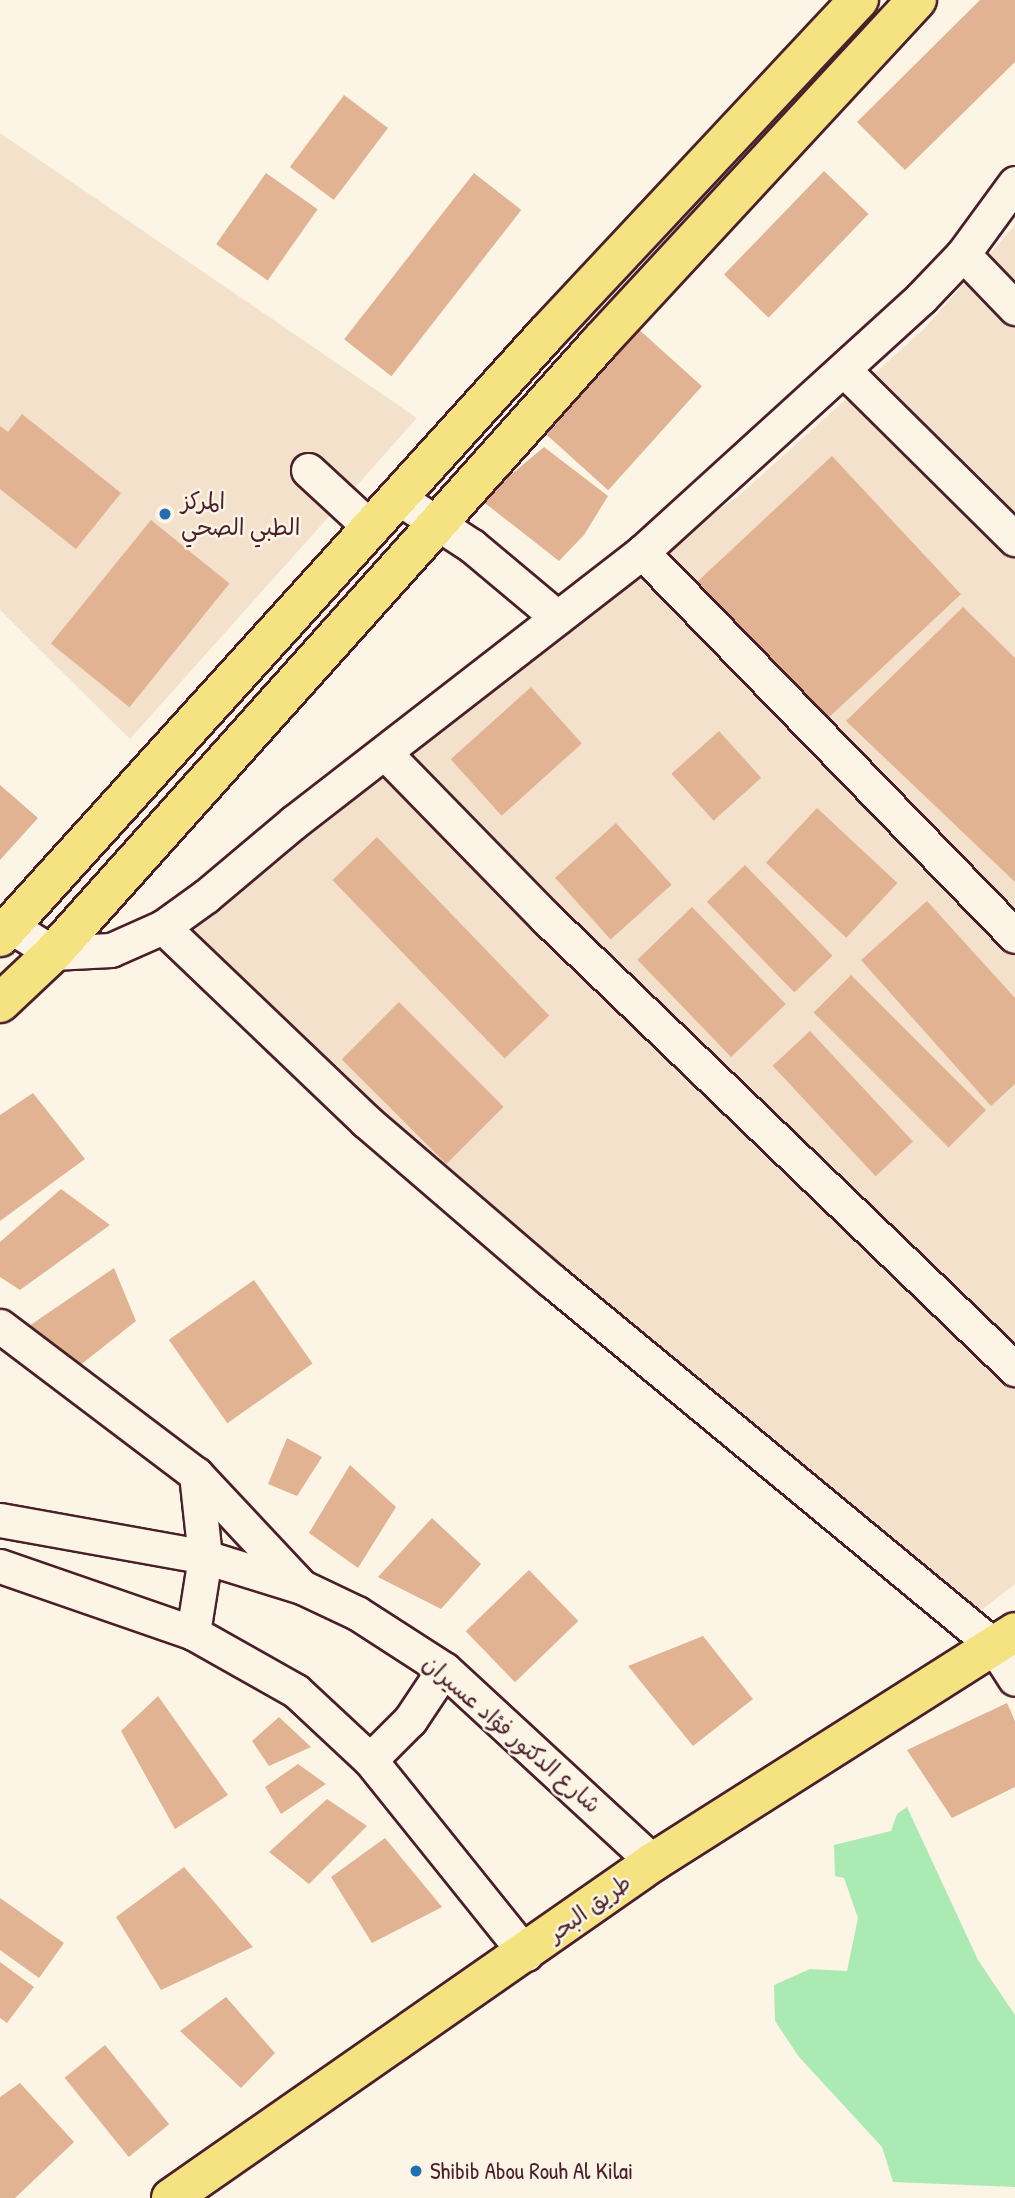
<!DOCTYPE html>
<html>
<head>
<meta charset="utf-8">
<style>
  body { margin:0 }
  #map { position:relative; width:1015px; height:2198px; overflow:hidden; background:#fcf5e5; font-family:"Patrick Hand","Playpen Sans Arabic",sans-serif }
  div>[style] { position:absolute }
  .built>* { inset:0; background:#f4e1cc }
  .green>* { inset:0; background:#abebb3 }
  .building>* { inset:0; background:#e1b392; transform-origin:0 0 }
  .roads { filter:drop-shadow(2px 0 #4a1f2b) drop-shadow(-2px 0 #4a1f2b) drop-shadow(0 2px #4a1f2b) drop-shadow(0 -2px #4a1f2b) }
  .minor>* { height:33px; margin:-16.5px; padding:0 16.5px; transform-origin:16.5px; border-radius:16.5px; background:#fcf5e5 }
  .major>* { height:38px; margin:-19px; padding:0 19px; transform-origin:19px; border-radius:19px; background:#f5e382 }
  .highway>* { height:38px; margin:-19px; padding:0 19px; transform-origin:19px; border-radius:19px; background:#f5e382 }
  .dots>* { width:19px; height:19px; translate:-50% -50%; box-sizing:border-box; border:4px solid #fcf5e5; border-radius:50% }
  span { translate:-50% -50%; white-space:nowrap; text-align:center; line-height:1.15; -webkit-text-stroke:5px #fcf5e5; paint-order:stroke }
  .poi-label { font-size:23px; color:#4a1f2b }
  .left { translate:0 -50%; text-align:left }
  .street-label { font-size:23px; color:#4a1f2b }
</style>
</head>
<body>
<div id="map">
  <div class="built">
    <div style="clip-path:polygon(0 133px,417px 418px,130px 739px,0 610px)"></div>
    <div style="clip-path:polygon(1015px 225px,1015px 1584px,975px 1615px,352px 1088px,184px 929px,500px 674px,743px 492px,925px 328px)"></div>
  </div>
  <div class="green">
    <div style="clip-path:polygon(907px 1807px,978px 1960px,1015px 2015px,1015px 2187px,893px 2182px,882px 2147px,799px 2057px,775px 2021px,774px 1985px,810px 1969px,847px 1971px,858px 1918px,844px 1878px,835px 1876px,834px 1845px,891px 1831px,897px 1814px)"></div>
  </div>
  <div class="building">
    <div style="clip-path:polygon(980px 0,1015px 0,1015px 62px,905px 170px,857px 122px)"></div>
    <div style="left:344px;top:95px;width:55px;height:90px;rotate:37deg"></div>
    <div style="left:824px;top:171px;width:62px;height:144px;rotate:44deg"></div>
    <div style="left:266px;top:173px;width:63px;height:87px;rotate:35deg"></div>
    <div style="left:474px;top:173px;width:60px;height:211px;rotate:38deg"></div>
    <div style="left:635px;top:326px;width:90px;height:140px;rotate:42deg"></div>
    <div style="clip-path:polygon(22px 414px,121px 493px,76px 549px,0 489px,0 426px,8px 432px)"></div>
    <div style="clip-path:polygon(544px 447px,608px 496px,584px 535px,559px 561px,481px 500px)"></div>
    <div style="left:832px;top:456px;width:189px;height:184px;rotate:47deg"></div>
    <div style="left:151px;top:520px;width:101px;height:159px;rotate:39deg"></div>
    <div style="clip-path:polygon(963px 607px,1015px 658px,1015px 882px,846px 721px)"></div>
    <div style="left:531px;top:687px;width:76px;height:108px;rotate:48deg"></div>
    <div style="left:719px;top:731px;width:63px;height:64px;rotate:48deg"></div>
    <div style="clip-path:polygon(0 785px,38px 818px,0 860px)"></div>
    <div style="left:817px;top:808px;width:110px;height:75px;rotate:43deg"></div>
    <div style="left:616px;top:823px;width:83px;height:82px;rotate:48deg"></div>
    <div style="left:377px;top:837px;width:248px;height:62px;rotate:46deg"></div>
    <div style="left:745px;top:865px;width:126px;height:53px;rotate:46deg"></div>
    <div style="clip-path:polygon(927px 901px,1015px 998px,1015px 1084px,991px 1106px,861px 960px)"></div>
    <div style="left:692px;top:907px;width:135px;height:76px;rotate:46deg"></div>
    <div style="left:851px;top:975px;width:191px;height:53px;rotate:45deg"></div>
    <div style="left:399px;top:1002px;width:148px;height:81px;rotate:45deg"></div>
    <div style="left:810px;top:1031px;width:151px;height:51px;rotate:47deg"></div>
    <div style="clip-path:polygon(33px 1093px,85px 1159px,0 1221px,0 1115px)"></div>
    <div style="clip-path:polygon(61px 1189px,110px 1225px,20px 1290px,0 1277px,0 1242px)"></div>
    <div style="clip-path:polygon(114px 1268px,136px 1321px,74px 1370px,29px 1326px)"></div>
    <div style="left:254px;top:1280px;width:102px;height:104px;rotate:55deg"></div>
    <div style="clip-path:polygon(287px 1438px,322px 1457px,297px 1496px,268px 1484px)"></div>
    <div style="clip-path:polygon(350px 1465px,396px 1507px,358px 1568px,309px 1533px)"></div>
    <div style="clip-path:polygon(432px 1518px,481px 1564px,441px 1609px,378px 1577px)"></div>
    <div style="left:529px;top:1570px;width:71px;height:88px;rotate:46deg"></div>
    <div style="clip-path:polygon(703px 1636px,753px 1699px,693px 1746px,628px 1666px)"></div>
    <div style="clip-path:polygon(158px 1696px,228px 1795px,175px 1829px,121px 1731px)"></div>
    <div style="clip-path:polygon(1007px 1703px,1015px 1721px,1015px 1787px,952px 1818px,907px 1750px)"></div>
    <div style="clip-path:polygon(279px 1717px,311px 1747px,269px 1766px,252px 1741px)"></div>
    <div style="clip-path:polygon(298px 1764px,326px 1784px,281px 1814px,265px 1787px)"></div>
    <div style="clip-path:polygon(327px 1799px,367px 1826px,309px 1884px,269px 1852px)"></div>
    <div style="clip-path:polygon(385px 1838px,442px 1907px,372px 1943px,331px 1877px)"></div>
    <div style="clip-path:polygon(184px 1867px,253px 1947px,161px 1990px,116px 1917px)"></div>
    <div style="clip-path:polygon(0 1898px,64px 1943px,39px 1978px,0 1950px)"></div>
    <div style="clip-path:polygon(0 1962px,34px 1987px,7px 2023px,0 2018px)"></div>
    <div style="clip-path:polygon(226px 1997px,275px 2053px,241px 2088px,180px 2031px)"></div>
    <div style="left:105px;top:2045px;width:102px;height:52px;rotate:51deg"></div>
    <div style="clip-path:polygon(20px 2083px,74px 2142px,15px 2198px,0 2198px,0 2097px)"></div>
  </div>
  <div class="roads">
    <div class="minor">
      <div style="left:963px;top:254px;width:75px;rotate:46.1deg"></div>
      <div style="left:845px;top:371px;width:239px;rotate:44.7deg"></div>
      <div style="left:308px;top:470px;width:87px;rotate:42.7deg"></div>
      <div style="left:400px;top:499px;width:86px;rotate:33.1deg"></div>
      <div style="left:472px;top:546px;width:111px;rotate:39.9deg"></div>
      <div style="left:642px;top:552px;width:535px;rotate:45.83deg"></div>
      <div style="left:386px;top:754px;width:229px;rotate:45.7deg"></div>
      <div style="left:546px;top:918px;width:651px;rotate:43.88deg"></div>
      <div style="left:10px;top:926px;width:51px;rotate:32.1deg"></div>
      <div style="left:53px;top:953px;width:58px;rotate:-3deg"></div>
      <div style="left:111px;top:950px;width:57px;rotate:-23.9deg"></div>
      <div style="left:163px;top:927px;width:53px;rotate:-35.8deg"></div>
      <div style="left:206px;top:896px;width:115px;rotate:-40.1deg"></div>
      <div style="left:294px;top:822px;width:440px;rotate:-37.8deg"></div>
      <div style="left:642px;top:552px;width:377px;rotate:-42.3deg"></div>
      <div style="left:921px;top:298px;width:61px;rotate:-46.3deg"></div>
      <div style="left:963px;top:254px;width:88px;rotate:-53.8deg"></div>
      <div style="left:163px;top:927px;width:281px;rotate:43.7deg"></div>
      <div style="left:366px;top:1121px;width:244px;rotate:40.7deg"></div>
      <div style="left:551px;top:1280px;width:573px;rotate:39.55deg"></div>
      <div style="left:993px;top:1645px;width:40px;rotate:57.1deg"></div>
      <div style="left:0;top:1326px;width:246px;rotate:37.1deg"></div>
      <div style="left:196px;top:1474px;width:151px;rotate:46.9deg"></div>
      <div style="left:0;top:1520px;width:208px;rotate:10.2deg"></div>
      <div style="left:205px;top:1557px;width:102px;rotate:17.2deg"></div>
      <div style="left:302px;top:1587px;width:61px;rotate:25.3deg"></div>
      <div style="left:357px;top:1613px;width:103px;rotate:32.8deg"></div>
      <div style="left:444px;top:1669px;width:284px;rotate:42.7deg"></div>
      <div style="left:0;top:1566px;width:204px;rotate:19.1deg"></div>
      <div style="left:193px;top:1633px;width:118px;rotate:29.4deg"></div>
      <div style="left:296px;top:1691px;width:101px;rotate:43deg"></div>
      <div style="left:370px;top:1760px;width:249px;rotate:51.2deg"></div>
      <div style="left:193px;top:1633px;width:77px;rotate:-81deg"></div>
      <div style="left:205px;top:1557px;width:83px;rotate:-96.2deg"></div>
      <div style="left:370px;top:1760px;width:57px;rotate:-45deg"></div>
      <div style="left:410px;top:1720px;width:61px;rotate:-56.3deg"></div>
    </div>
    <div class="major">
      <div style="left:0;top:937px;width:813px;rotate:-47.84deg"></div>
      <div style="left:546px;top:334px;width:458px;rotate:-46.9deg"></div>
      <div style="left:0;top:1003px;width:73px;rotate:-43.3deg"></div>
      <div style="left:53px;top:953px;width:821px;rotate:-48.16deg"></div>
      <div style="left:601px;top:341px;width:465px;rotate:-47.2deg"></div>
    </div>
    <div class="highway">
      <div style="left:171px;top:2198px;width:588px;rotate:-34.88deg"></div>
      <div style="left:653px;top:1862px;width:429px;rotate:-32.4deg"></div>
    </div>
  </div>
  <div class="dots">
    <div style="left:165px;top:514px;background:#1f6fb2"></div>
    <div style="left:416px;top:2171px;background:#1f6fb2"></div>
  </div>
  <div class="poi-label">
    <span class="left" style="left:181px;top:514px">المركز<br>الطبي الصحي</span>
    <span class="left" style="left:430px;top:2171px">Shibib Abou Rouh Al Kilai</span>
  </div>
  <div class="street-label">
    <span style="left:512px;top:1734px;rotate:41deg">شارع الدكتور فؤاد عسيران</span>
    <span style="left:589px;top:1908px;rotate:-36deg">طريق البحر</span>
  </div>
</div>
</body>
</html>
